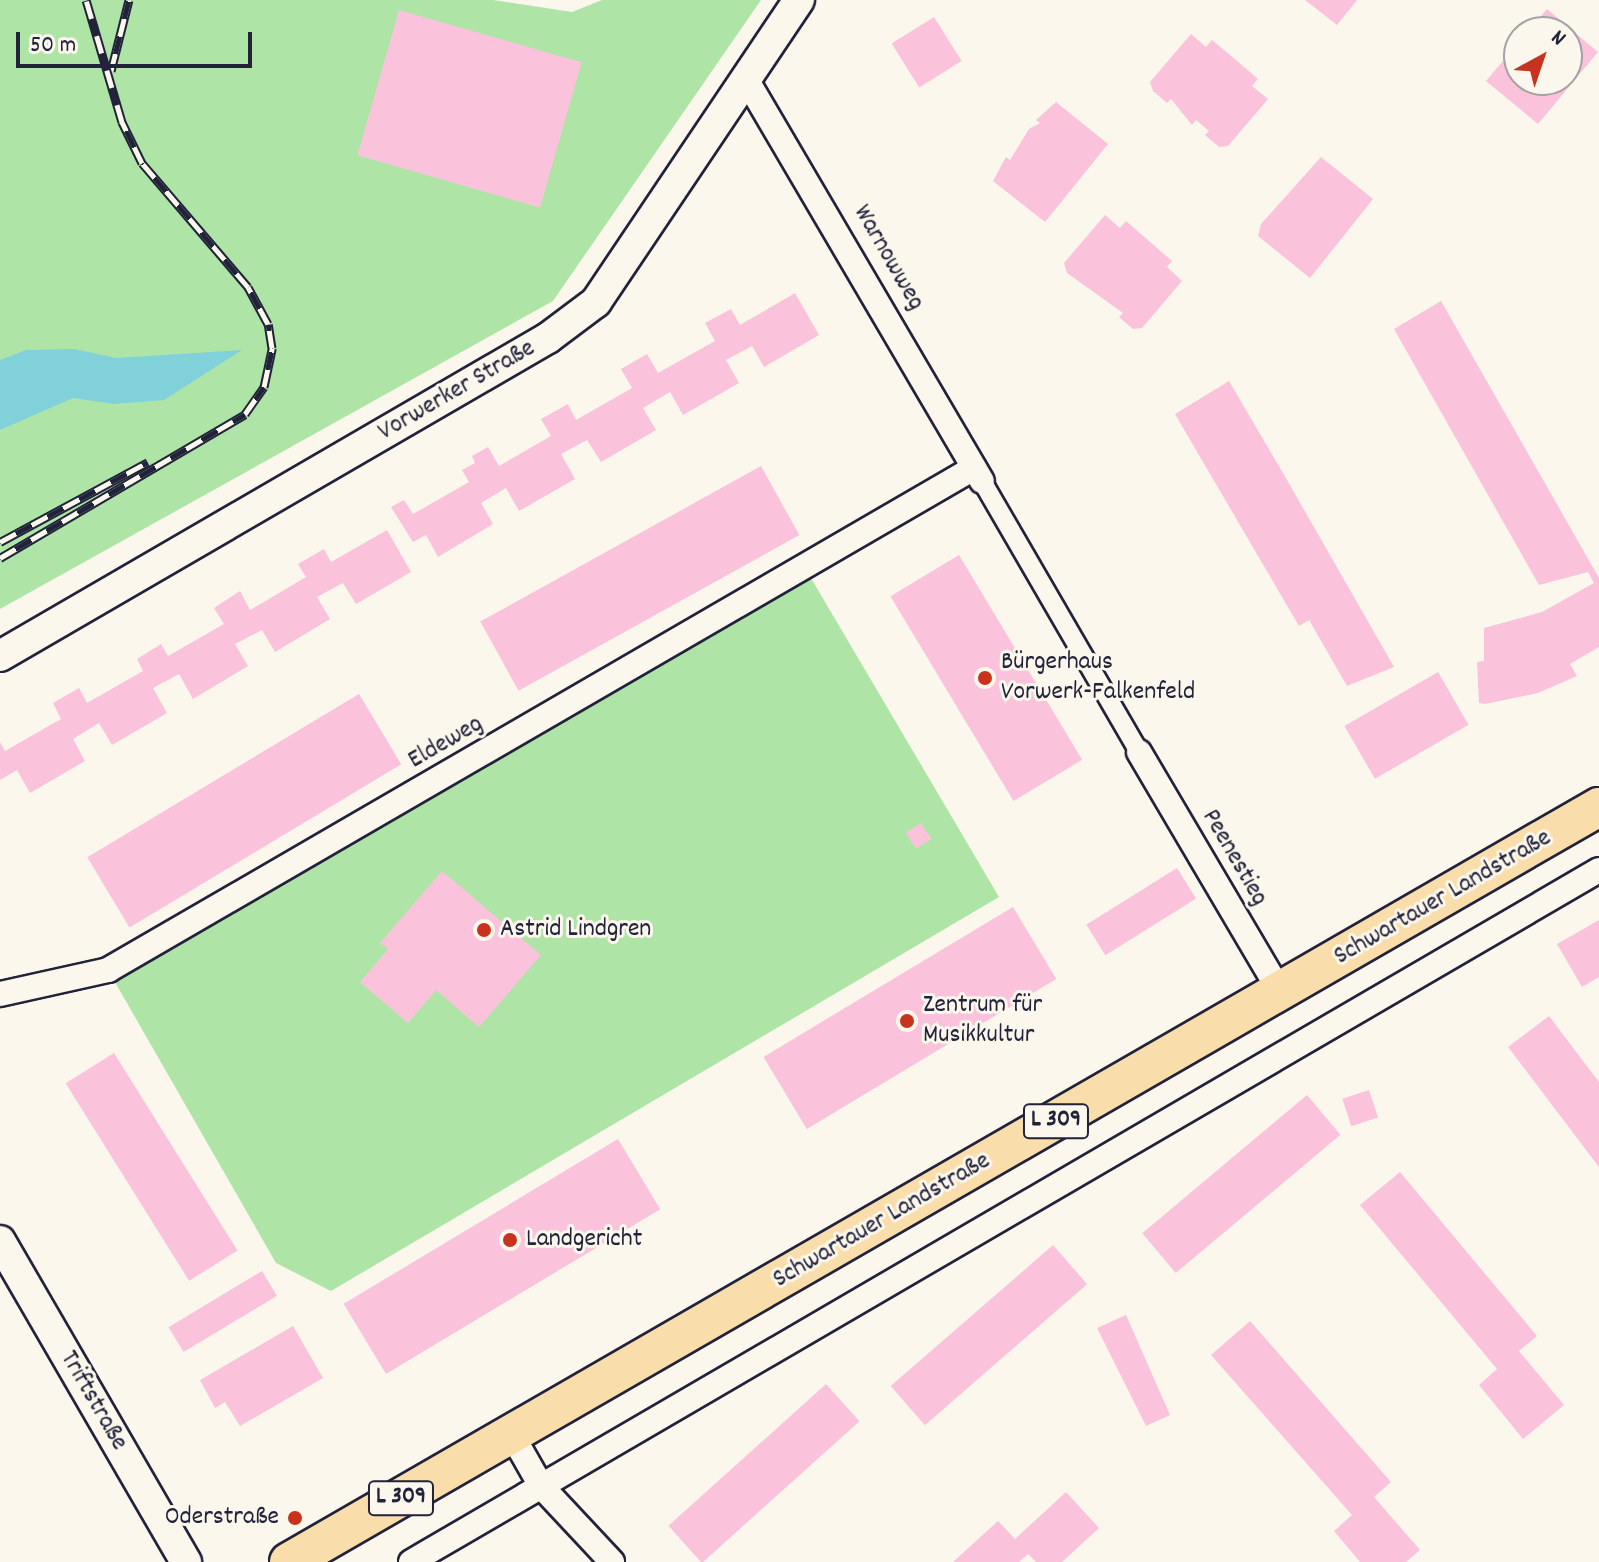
<!DOCTYPE html>
<html>
<head>
<meta charset="utf-8">
<style>
  body { margin:0 }
  #map { position:relative; width:1599px; height:1562px; overflow:hidden; background:#fbf7ec; font-family:Dekko,sans-serif }
  div>[style] { position:absolute }
  .green>* { inset:0; background:#afe4a7 }
  .water>* { inset:0; background:#80d1da }
  .building>* { inset:0; background:#fac3db; transform-origin:0 0 }
  .roads { filter:drop-shadow(2px 0 #22223b) drop-shadow(-2px 0 #22223b) drop-shadow(0 2px #22223b) drop-shadow(0 -2px #22223b) }
  .pedestrian>* { height:18px; margin:-9px; padding:0 9px; transform-origin:9px; border-radius:9px; background:#fbf7ec }
  .minor>* { height:24px; margin:-12px; padding:0 12px; transform-origin:12px; border-radius:12px; background:#fbf7ec }
  .tertiary>* { height:30px; margin:-15px; padding:0 15px; transform-origin:15px; border-radius:15px; background:#fbf7ec }
  .primary>* { height:38px; margin:-19px; padding:0 19px; transform-origin:19px; border-radius:19px; background:#f9deab }
  .rail>* { height:9px; margin-top:-4.5px; transform-origin:0; background:repeating-linear-gradient(90deg,#fbf7ec 0 18px,#22223b 0 36px); box-sizing:border-box; border-block:2px solid #22223b }
  .dots>* { width:22px; height:22px; translate:-50% -50%; box-sizing:border-box; border:4px solid #fbf7ec; border-radius:50% }
  span { translate:-50% -50%; white-space:nowrap; text-align:center; line-height:1.15; -webkit-text-stroke:6px #fbf7ec; paint-order:stroke }
  .shield-label span { padding:2px 6px; background:#fbf7ec; border:2px solid; border-radius:6px; -webkit-text-stroke-width:0 }
  .shield-label { font-size:24px; color:#22223b; font-weight:700 }
  .street-label { font-size:26px; color:#22223b }
  .poi-label { font-size:26px; color:#22223b }
  .left { translate:0 -50%; text-align:left }
  .right { translate:-100% -50%; text-align:right }
  .north { position:absolute; left:1503px; top:16px; width:80px; height:80px; box-sizing:border-box; background:#fbf7ec; border:2px solid #a4a2a5; border-radius:50%; rotate:40deg; font-size:22px; font-weight:700; line-height:32px; text-align:center; color:#22223b }
  .north::after { content:''; display:block; margin:auto; width:28px; height:36px; background:#c8321e; clip-path:polygon(50% 0,100% 100%,50% 72%,0 100%) }
  .scale { position:absolute; left:16px; top:32px; width:236px; height:36px; box-sizing:border-box; border:4px solid #22223b; border-top:0; padding-left:10px; font-size:24px; line-height:28px; white-space:nowrap; color:#22223b; -webkit-text-stroke:6px #fbf7ec; paint-order:stroke }
</style>
</head>
<body>
<div id="map">
  <div class="green">
    <div style="clip-path:polygon(0 0,493px 0,572px 12px,602px 0,761px 0,553px 301px,0 609px)"></div>
    <div style="clip-path:polygon(805px 568px,999px 897px,331px 1291px,276px 1263px,108px 970px)"></div>
  </div>
  <div class="water">
    <div style="clip-path:polygon(74px 349px,116px 358px,242px 350px,164px 400px,114px 404px,73px 398px,0 430px,0 360px,26px 350px)"></div>
  </div>
  <div class="building">
    <div style="clip-path:polygon(1305px 0,1357px 0,1337px 25px)"></div>
    <div style="clip-path:polygon(1547px 9px,1598px 52px,1538px 124px,1486px 81px,1519px 42px,1519px 80px,1567px 80px,1567px 32px,1527px 32px)"></div>
    <div style="left:399px;top:10px;width:190px;height:151px;rotate:16deg"></div>
    <div style="left:934px;top:17px;width:52px;height:50px;rotate:58deg"></div>
    <div style="clip-path:polygon(1191px 34px,1206px 47px,1212px 40px,1236px 60px,1258px 79px,1252px 86px,1268px 99px,1228px 146px,1219px 147px,1205px 135px,1209px 131px,1196px 120px,1192px 125px,1171px 99px,1167px 103px,1153px 91px,1150px 82px)"></div>
    <div style="clip-path:polygon(1056px 102px,1108px 144px,1045px 222px,993px 181px,1006px 157px,1010px 160px,1029px 129px,1040px 123px,1036px 120px)"></div>
    <div style="clip-path:polygon(1321px 157px,1373px 199px,1310px 278px,1258px 236px,1261px 224px)"></div>
    <div style="clip-path:polygon(1105px 215px,1120px 228px,1126px 221px,1172px 261px,1167px 267px,1182px 281px,1142px 328px,1133px 329px,1119px 317px,1123px 313px,1067px 273px,1064px 263px)"></div>
    <div style="clip-path:polygon(795px 293px,819px 335px,764px 367px,752px 346px,726px 360px,739px 383px,683px 415px,670px 392px,643px 408px,656px 430px,601px 462px,587px 440px,561px 454px,575px 479px,519px 511px,506px 488px,481px 503px,493px 524px,438px 557px,426px 535px,413px 542px,391px 507px,404px 500px,413px 514px,469px 482px,462px 470px,475px 463px,472px 456px,488px 447px,499px 466px,551px 436px,541px 419px,568px 404px,576px 420px,632px 388px,621px 369px,647px 354px,658px 373px,715px 341px,705px 323px,731px 309px,740px 325px)"></div>
    <div style="clip-path:polygon(1441px 301px,1599px 578px,1599px 647px,1570px 664px,1577px 676px,1538px 693px,1485px 704px,1479px 703px,1477px 662px,1484px 661px,1484px 628px,1542px 612px,1594px 583px,1588px 572px,1539px 585px,1394px 329px)"></div>
    <div style="clip-path:polygon(1229px 381px,1287px 480px,1394px 667px,1347px 686px,1309px 620px,1299px 626px,1175px 414px)"></div>
    <div style="left:761px;top:466px;width:79px;height:321px;rotate:61deg"></div>
    <div style="clip-path:polygon(387px 530px,411px 572px,356px 604px,343px 583px,317px 597px,330px 619px,275px 652px,262px 630px,235px 644px,248px 666px,193px 699px,179px 674px,153px 688px,167px 713px,112px 745px,99px 723px,73px 739px,85px 761px,30px 793px,17px 770px,0 780px,0 742px,5px 751px,61px 719px,53px 703px,79px 688px,87px 703px,143px 671px,137px 659px,161px 644px,168px 656px,224px 624px,214px 608px,240px 591px,250px 610px,306px 577px,298px 564px,324px 549px,331px 562px)"></div>
    <div style="left:959px;top:555px;width:239px;height:80px;rotate:59deg"></div>
    <div style="left:1438px;top:672px;width:61px;height:108px;rotate:60deg"></div>
    <div style="left:359px;top:694px;width:82px;height:317px;rotate:59deg"></div>
    <div style="left:921px;top:823px;width:19px;height:18px;rotate:58deg"></div>
    <div style="left:1177px;top:868px;width:36px;height:107px;rotate:58deg"></div>
    <div style="clip-path:polygon(442px 871px,541px 955px,479px 1027px,436px 990px,408px 1023px,360px 982px,388px 949px,380px 943px)"></div>
    <div style="left:1013px;top:907px;width:84px;height:291px;rotate:59deg"></div>
    <div style="clip-path:polygon(1599px 920px,1599px 977px,1582px 987px,1557px 944px)"></div>
    <div style="clip-path:polygon(1549px 1016px,1599px 1082px,1599px 1167px,1508px 1047px)"></div>
    <div style="left:114px;top:1053px;width:233px;height:57px;rotate:58deg"></div>
    <div style="left:1369px;top:1090px;width:29px;height:28px;rotate:72deg"></div>
    <div style="left:1307px;top:1095px;width:52px;height:215px;rotate:50deg"></div>
    <div style="left:618px;top:1139px;width:82px;height:320px;rotate:59deg"></div>
    <div style="clip-path:polygon(1400px 1172px,1537px 1336px,1519px 1351px,1564px 1405px,1523px 1439px,1479px 1385px,1497px 1369px,1360px 1205px)"></div>
    <div style="left:1053px;top:1245px;width:52px;height:215px;rotate:49deg"></div>
    <div style="left:262px;top:1271px;width:29px;height:109px;rotate:59deg"></div>
    <div style="clip-path:polygon(1126px 1315px,1170px 1415px,1146px 1426px,1097px 1328px)"></div>
    <div style="clip-path:polygon(1250px 1321px,1391px 1482px,1374px 1497px,1420px 1550px,1406px 1562px,1360px 1562px,1334px 1531px,1352px 1515px,1211px 1355px)"></div>
    <div style="clip-path:polygon(293px 1326px,323px 1378px,240px 1426px,225px 1402px,215px 1408px,200px 1380px)"></div>
    <div style="left:826px;top:1384px;width:50px;height:212px;rotate:48deg"></div>
    <div style="clip-path:polygon(1066px 1492px,1099px 1528px,1062px 1562px,1036px 1562px,1028px 1554px,1019px 1562px,953px 1562px,998px 1521px,1015px 1539px)"></div>
  </div>
  <div class="roads">
    <div class="pedestrian">
      <div style="left:982px;top:481px;width:313px;rotate:59.9deg"></div>
    </div>
    <div class="minor">
      <div style="left:746px;top:79px;width:466px;rotate:59.6deg"></div>
      <div style="left:1139px;top:752px;width:280px;rotate:59.5deg"></div>
      <div style="left:0;top:994px;width:111px;rotate:-12.5deg"></div>
      <div style="left:108px;top:970px;width:1001px;rotate:-30.1deg"></div>
      <div style="left:512px;top:1435px;width:59px;rotate:60.4deg"></div>
      <div style="left:541px;top:1486px;width:104px;rotate:46.9deg"></div>
      <div style="left:411px;top:1562px;width:1375px;rotate:-30.22deg"></div>
    </div>
    <div class="tertiary">
      <div style="left:0;top:656px;width:634px;rotate:-30.13deg"></div>
      <div style="left:548px;top:338px;width:60px;rotate:-36.9deg"></div>
      <div style="left:596px;top:302px;width:364px;rotate:-56.1deg"></div>
      <div style="left:0;top:1241px;width:371px;rotate:59.9deg"></div>
    </div>
    <div class="primary">
      <div style="left:289px;top:1562px;width:1512px;rotate:-29.96deg"></div>
    </div>
  </div>
  <div class="rail">
    <div style="left:111px;top:71px;width:73px;rotate:-75.8deg"></div>
    <div style="left:0;top:542px;width:168px;rotate:-28.4deg"></div>
    <div style="left:0;top:558px;width:284px;rotate:-30.4deg"></div>
    <div style="left:245px;top:414px;width:33px;rotate:-55deg"></div>
    <div style="left:264px;top:387px;width:40px;rotate:-78deg"></div>
    <div style="left:272px;top:348px;width:24px;rotate:-99deg"></div>
    <div style="left:268px;top:324px;width:42px;rotate:-118.4deg"></div>
    <div style="left:248px;top:287px;width:163px;rotate:-130.5deg"></div>
    <div style="left:142px;top:163px;width:46px;rotate:-116deg"></div>
    <div style="left:122px;top:122px;width:127px;rotate:-106.4deg"></div>
  </div>
  <div class="dots">
    <div style="left:985px;top:678px;background:#c8321e"></div>
    <div style="left:484px;top:930px;background:#c8321e"></div>
    <div style="left:907px;top:1021px;background:#c8321e"></div>
    <div style="left:510px;top:1240px;background:#c8321e"></div>
    <div style="left:295px;top:1518px;background:#c8321e"></div>
  </div>
  <div class="shield-label">
    <span style="left:1056px;top:1121px">L 309</span>
    <span style="left:401px;top:1498px">L 309</span>
  </div>
  <div class="street-label">
    <span style="left:888px;top:258px;rotate:60deg">Warnowweg</span>
    <span style="left:457px;top:391px;rotate:-30deg">Vorwerker Straße</span>
    <span style="left:446px;top:743px;rotate:-30deg">Eldeweg</span>
    <span style="left:1234px;top:858px;rotate:60deg">Peenestieg</span>
    <span style="left:1443px;top:898px;rotate:-30deg">Schwartauer Landstraße</span>
    <span style="left:882px;top:1221px;rotate:-30deg">Schwartauer Landstraße</span>
    <span style="left:93px;top:1401px;rotate:60deg">Triftstraße</span>
  </div>
  <div class="poi-label">
    <span class="left" style="left:1001px;top:678px">Bürgerhaus<br>Vorwerk-Falkenfeld</span>
    <span class="left" style="left:500px;top:930px">Astrid Lindgren</span>
    <span class="left" style="left:923px;top:1021px">Zentrum für<br>Musikkultur</span>
    <span class="left" style="left:526px;top:1240px">Landgericht</span>
    <span class="right" style="left:279px;top:1518px">Oderstraße</span>
  </div>
  <div class="north">N</div>
  <div class="scale">50 m</div>
</div>
</body>
</html>
